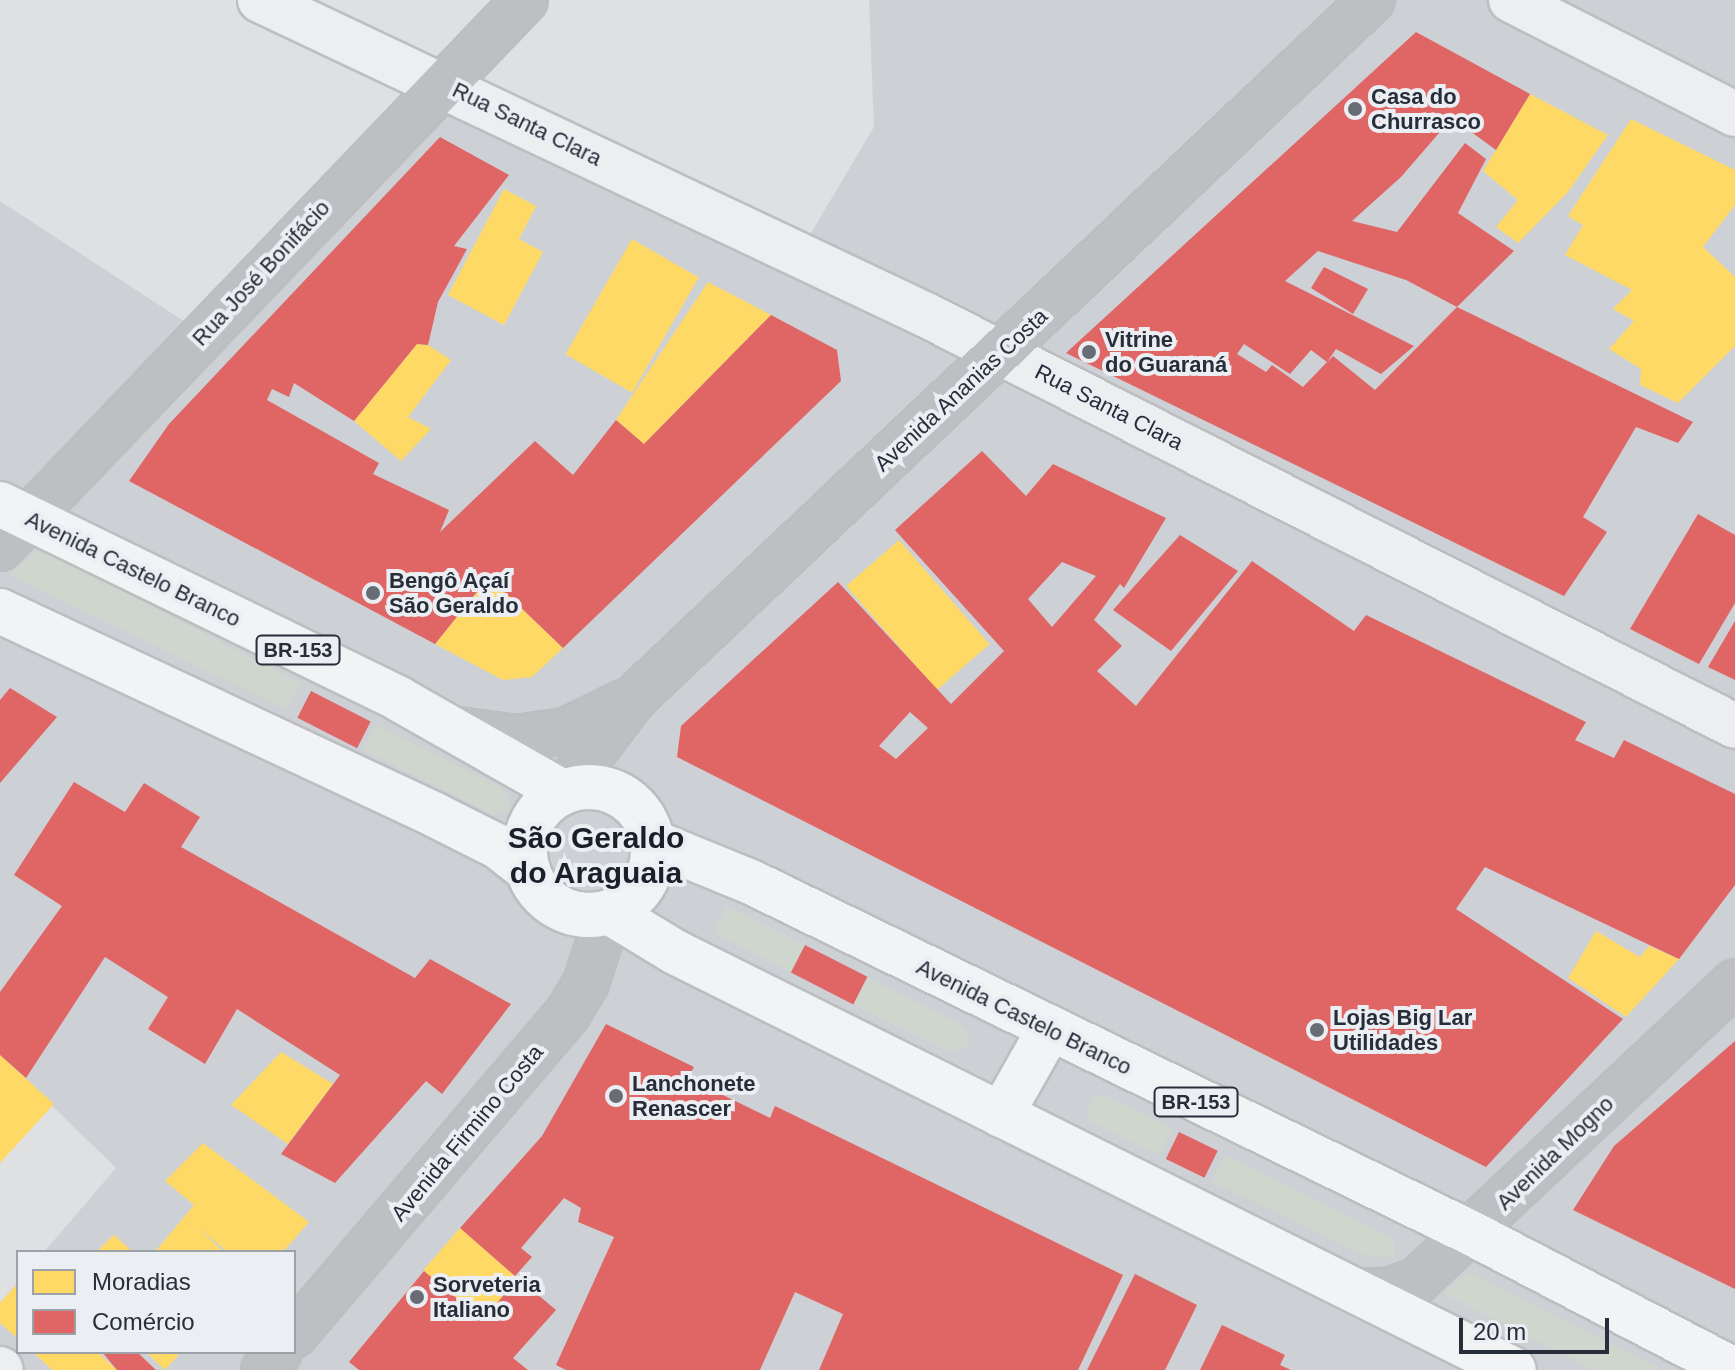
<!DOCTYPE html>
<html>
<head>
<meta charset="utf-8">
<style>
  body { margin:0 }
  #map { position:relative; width:1735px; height:1370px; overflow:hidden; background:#dee0e2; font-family:Helvetica,sans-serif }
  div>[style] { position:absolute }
  .built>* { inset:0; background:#cdd0d5 }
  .green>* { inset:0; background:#cfd6ce; transform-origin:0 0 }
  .homes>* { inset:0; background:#ffd966; transform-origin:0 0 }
  .shops>* { inset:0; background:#e06666; transform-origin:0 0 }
  .roads { filter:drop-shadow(2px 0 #bcbec0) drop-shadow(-2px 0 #bcbec0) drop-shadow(0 2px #bcbec0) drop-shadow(0 -2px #bcbec0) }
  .street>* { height:44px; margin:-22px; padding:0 22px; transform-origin:22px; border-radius:22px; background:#edeeef }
  .secondary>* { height:44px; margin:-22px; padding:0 22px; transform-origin:22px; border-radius:22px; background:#bdbfc3 }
  .primary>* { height:44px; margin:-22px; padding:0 22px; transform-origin:22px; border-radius:22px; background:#f2f3f4 }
  .primary>.ring { margin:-22px; padding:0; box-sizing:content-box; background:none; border:44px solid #f2f3f4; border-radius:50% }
  .dots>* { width:22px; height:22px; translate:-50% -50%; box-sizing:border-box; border:4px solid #ebeef2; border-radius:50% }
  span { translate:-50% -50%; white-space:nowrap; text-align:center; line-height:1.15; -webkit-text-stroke:8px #ebeef2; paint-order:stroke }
  .shield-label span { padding:2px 6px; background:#ebeef2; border:2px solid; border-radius:6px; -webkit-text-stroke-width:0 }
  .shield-label { font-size:20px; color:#282e39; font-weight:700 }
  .poi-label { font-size:22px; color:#282e39; font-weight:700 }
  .left { translate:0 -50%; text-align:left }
  .street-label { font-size:22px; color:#282e39 }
  .district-label { font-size:30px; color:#1a202a; font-weight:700 }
  .legend { position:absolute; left:16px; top:1250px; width:280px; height:104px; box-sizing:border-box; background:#ebeef2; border:2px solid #9da1a8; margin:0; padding:10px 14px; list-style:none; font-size:24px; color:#282e39 }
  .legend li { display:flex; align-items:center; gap:16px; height:40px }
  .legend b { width:40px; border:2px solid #9da1a8 }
  .scale { position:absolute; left:1459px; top:1318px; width:150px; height:36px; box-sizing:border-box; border:4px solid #282e39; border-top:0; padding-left:10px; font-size:24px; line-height:28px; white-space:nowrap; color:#282e39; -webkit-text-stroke:6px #ebeef2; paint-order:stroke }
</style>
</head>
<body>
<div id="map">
  <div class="built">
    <div style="clip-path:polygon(869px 0,1735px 0,1735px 1370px,0 1370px,0 1303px,18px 1282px,18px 1352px,294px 1352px,294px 1252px,44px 1252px,116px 1168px,0 1055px,0 201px,205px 335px,434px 93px,795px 260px,874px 127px)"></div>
  </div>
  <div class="green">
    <div style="clip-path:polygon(39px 549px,301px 683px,287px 710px,9px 575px)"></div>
    <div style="clip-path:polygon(377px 725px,503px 789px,512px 809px,494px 815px,362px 750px)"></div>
    <div style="left:727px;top:906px;width:87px;height:30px;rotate:27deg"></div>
    <div style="clip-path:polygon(867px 977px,958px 1023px,967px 1032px,968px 1044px,956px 1052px,942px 1048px,853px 1004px)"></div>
    <div style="clip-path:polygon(1093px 1096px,1106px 1096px,1173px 1128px,1159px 1155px,1091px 1122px,1086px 1113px)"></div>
    <div style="clip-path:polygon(1225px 1155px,1393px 1239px,1394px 1257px,1369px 1257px,1212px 1182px)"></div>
    <div style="clip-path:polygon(1470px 1272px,1662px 1370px,1593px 1370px,1443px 1293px)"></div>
  </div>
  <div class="homes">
    <div style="clip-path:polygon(1530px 94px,1608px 135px,1568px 192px,1518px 243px,1496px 227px,1518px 200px,1483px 171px)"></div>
    <div style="clip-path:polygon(1631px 119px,1735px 170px,1735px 205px,1703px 247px,1735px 277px,1735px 346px,1678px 403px,1640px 385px,1641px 369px,1609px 349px,1634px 321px,1613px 309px,1632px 290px,1565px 255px,1583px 225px,1568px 216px)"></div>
    <div style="clip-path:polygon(504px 189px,536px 206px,519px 239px,543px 252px,504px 325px,448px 295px)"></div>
    <div style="left:632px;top:239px;width:77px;height:133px;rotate:30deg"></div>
    <div style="clip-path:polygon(708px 282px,771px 315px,644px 444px,616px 420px)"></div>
    <div style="clip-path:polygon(417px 344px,428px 345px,451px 360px,408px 417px,431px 429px,401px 461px,354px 421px)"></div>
    <div style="left:899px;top:540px;width:138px;height:70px;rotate:49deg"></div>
    <div style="clip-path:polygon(489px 577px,563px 648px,532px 677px,503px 680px,435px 644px)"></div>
    <div style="clip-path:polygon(1596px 931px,1640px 957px,1649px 946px,1679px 959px,1626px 1017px,1568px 978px)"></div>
    <div style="clip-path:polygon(281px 1052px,333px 1084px,288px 1144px,231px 1105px)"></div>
    <div style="clip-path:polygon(0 1055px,54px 1104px,0 1163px)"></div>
    <div style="clip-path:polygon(203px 1143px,309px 1222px,283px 1252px,228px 1252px,197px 1227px,224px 1252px,155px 1252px,194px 1205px,165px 1181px)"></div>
    <div style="left:460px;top:1228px;width:77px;height:56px;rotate:41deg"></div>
    <div style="clip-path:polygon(114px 1235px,133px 1252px,96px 1252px)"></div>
    <div style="clip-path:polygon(18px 1283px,18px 1339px,0 1323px,0 1303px)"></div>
    <div style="clip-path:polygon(33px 1352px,97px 1352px,117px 1370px,52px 1370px)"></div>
    <div style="clip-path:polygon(146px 1352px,181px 1352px,165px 1370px)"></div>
  </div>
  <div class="shops">
    <div style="clip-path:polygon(evenodd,1416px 32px,1530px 94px,1496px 150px,1452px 118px,1401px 177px,1352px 221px,1397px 232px,1465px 143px,1486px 159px,1458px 213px,1514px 251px,1457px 307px,1406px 280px,1318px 251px,1285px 281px,1414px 346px,1381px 374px,1336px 349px,1327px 362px,1333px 356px,1375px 390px,1457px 307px,1693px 422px,1678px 443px,1636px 427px,1583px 517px,1607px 532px,1564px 596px,1066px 353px,1416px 32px,1244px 344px,1290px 374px,1311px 350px,1327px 362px,1303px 387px,1272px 365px,1266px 372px,1237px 354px,1244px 344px)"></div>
    <div style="clip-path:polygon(440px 137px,509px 175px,454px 246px,467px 249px,438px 302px,428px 345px,417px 344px,354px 421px,294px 383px,289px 397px,272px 389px,267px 400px,379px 463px,373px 474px,449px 510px,440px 532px,535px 441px,573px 475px,616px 420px,644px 444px,771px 315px,837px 350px,841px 381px,563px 648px,489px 577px,435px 644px,129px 481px,169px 424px)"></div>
    <div style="clip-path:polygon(1324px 267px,1368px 289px,1353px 314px,1311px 288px)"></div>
    <div style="clip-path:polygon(evenodd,982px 451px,1026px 496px,1053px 464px,1166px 518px,1124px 588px,1120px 584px,1094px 620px,1122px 646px,1097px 671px,1136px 706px,1252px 561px,1354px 631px,1366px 615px,1586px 722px,1575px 740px,1614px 758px,1624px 740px,1735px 794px,1735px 885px,1679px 959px,1485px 867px,1456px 909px,1623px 1019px,1486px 1167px,677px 757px,681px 726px,838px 582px,951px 704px,1004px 651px,895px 530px,982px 451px,1062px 562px,1096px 576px,1052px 627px,1028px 599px,1062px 562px,982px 451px,910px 712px,928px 728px,896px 759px,879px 746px,910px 712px)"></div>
    <div style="clip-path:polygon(1698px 514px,1735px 535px,1735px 603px,1699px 664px,1630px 629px)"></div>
    <div style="clip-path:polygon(1180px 535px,1238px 571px,1171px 651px,1113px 610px)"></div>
    <div style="clip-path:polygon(1735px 621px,1735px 680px,1708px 667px)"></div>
    <div style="clip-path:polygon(10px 688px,57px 717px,0 783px,0 700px)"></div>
    <div style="left:311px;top:691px;width:67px;height:30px;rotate:27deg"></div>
    <div style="clip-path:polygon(74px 782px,125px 812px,144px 783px,200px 817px,181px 847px,415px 978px,430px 959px,511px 1004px,442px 1094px,426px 1081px,335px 1183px,281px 1154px,340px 1075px,237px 1009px,205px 1064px,148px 1029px,168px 997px,105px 957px,26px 1078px,0 1055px,0 992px,62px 906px,14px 875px)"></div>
    <div style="left:805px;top:945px;width:70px;height:31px;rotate:27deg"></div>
    <div style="clip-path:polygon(606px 1024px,694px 1067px,688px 1078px,770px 1118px,775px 1106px,1123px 1275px,1078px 1370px,819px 1370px,843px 1314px,795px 1292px,760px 1370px,566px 1370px,556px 1365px,614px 1237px,578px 1222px,581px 1208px,564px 1198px,521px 1248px,532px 1257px,515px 1276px,460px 1228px,542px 1136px)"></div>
    <div style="clip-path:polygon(1735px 1041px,1735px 1289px,1573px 1210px,1614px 1146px)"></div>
    <div style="left:1179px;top:1132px;width:43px;height:30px;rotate:26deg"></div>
    <div style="clip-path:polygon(424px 1271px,483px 1320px,518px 1278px,556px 1310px,513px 1358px,528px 1370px,359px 1370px,349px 1362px)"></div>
    <div style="clip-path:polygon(1135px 1274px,1197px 1305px,1165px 1370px,1087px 1370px)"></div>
    <div style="clip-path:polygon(1222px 1325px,1285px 1355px,1280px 1365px,1291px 1370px,1200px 1370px)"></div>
    <div style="clip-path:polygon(102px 1352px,137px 1352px,156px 1370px,117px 1370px)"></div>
  </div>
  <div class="roads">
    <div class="street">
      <div style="left:260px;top:0;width:737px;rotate:25.31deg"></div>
      <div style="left:926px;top:315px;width:907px;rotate:26.93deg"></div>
      <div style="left:1511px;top:0;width:251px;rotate:27deg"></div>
      <div style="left:0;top:1369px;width:1px;rotate:45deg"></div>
    </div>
    <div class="secondary">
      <div style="left:0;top:548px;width:759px;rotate:-46.23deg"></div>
      <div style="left:458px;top:730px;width:59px;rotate:7.9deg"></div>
      <div style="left:516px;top:738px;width:50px;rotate:-8deg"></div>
      <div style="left:566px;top:731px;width:64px;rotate:-26.2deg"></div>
      <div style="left:563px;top:792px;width:116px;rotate:-53deg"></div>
      <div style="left:633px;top:699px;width:1017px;rotate:-43.41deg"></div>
      <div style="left:1358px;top:1292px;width:34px;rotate:-3deg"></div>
      <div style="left:1392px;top:1290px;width:28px;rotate:-21deg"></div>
      <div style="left:1418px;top:1280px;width:435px;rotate:-43.2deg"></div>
      <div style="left:294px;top:1335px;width:423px;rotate:-49.6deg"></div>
      <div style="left:568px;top:1013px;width:35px;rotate:-59deg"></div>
      <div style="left:586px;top:983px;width:75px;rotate:-72.1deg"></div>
      <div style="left:264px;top:1370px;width:23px;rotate:-50deg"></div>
    </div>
    <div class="primary">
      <div style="left:0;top:504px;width:444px;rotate:26deg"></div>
      <div style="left:399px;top:699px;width:189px;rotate:29.6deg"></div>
      <div style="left:0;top:611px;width:480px;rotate:25.1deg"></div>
      <div style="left:435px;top:815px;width:69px;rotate:26.6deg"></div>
      <div style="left:497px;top:846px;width:37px;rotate:38deg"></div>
      <div class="ring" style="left:525px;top:787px;width:84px;height:84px"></div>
      <div style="left:653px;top:842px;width:106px;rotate:22.2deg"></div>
      <div style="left:751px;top:882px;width:801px;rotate:25.99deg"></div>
      <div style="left:1471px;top:1233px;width:297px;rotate:27.5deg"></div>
      <div style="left:609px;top:912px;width:77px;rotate:31.2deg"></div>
      <div style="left:675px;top:952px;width:937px;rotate:26.48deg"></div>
      <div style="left:1001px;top:1115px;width:98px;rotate:-60.5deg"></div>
    </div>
  </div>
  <div class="dots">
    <div style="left:1355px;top:109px;background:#686c74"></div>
    <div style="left:1089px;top:352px;background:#686c74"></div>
    <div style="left:373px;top:593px;background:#686c74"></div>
    <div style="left:1317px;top:1030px;background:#686c74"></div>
    <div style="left:616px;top:1096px;background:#686c74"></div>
    <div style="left:417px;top:1297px;background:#686c74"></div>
  </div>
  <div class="shield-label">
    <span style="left:298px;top:650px">BR-153</span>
    <span style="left:1196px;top:1102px">BR-153</span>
  </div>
  <div class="poi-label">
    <span class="left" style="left:1371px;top:109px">Casa do<br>Churrasco</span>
    <span class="left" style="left:1105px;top:352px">Vitrine<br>do Guaraná</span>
    <span class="left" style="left:389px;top:593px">Bengô Açaí<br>São Geraldo</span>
    <span class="left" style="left:1333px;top:1030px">Lojas Big Lar<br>Utilidades</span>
    <span class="left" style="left:632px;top:1096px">Lanchonete<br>Renascer</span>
    <span class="left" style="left:433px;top:1297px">Sorveteria<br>Italiano</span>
  </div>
  <div class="street-label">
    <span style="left:527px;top:124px;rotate:26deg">Rua Santa Clara</span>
    <span style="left:261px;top:273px;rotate:-47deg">Rua José Bonifácio</span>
    <span style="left:961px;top:390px;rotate:-43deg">Avenida Ananias Costa</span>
    <span style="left:1109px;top:407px;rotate:27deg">Rua Santa Clara</span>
    <span style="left:133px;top:569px;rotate:26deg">Avenida Castelo Branco</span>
    <span style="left:1024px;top:1017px;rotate:26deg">Avenida Castelo Branco</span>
    <span style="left:467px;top:1133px;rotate:-50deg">Avenida Firmino Costa</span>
    <span style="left:1555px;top:1153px;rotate:-44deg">Avenida Mogno</span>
  </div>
  <div class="district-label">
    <span style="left:596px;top:855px">São Geraldo<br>do Araguaia</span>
  </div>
  <ul class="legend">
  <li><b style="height:22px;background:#ffd966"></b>Moradias</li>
  <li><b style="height:22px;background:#e06666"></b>Comércio</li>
  </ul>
  <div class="scale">20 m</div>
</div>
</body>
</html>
